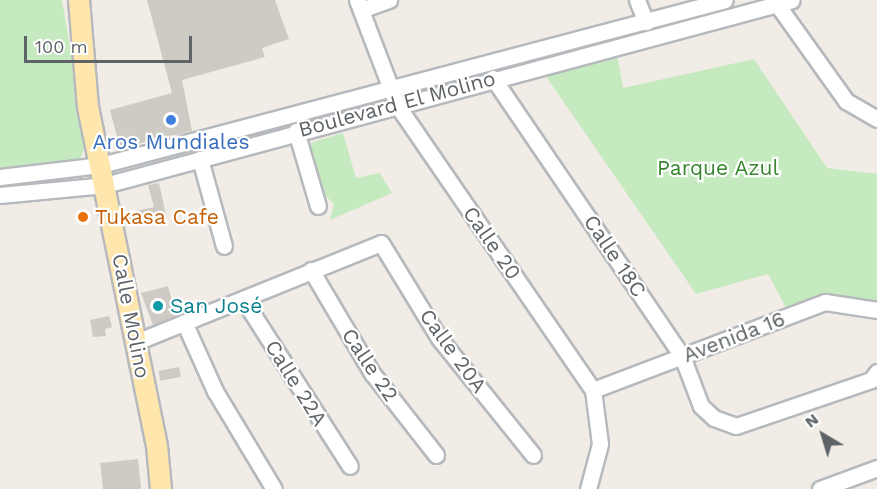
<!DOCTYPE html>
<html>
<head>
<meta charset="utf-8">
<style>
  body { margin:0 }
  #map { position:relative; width:877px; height:489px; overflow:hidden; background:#f1ede6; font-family:"Work Sans",sans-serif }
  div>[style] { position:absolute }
  .green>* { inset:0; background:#c6eac0 }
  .building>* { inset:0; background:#cecac4; transform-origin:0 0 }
  .roads { filter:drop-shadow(2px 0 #b6b9bd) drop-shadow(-2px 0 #b6b9bd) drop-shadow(0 2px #b6b9bd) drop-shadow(0 -2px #b6b9bd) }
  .minor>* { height:15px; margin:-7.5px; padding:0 7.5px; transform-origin:7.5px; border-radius:7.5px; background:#fff }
  .major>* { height:20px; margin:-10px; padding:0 10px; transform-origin:10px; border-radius:10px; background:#ffe6ac }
  .dots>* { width:16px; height:16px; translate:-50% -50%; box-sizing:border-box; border:3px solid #fff; border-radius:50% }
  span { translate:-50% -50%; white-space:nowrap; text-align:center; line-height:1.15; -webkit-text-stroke:4.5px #fff; paint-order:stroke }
  .street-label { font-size:21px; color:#5d6367 }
  .shop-label { font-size:21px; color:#366cbe }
  .park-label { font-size:21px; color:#36852e }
  .food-label { font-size:21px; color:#c56008 }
  .left { translate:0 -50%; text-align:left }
  .culture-label { font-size:21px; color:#0d838f }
  .north { position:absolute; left:793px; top:405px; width:60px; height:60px; -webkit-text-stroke:4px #fff; paint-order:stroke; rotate:322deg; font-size:16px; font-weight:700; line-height:24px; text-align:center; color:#5d6367 }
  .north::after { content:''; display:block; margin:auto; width:21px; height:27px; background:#5d6367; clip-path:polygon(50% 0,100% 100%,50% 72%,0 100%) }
  .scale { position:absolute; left:24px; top:36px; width:168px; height:27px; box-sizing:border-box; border:3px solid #5d6367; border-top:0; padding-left:8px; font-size:18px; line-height:21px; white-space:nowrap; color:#5d6367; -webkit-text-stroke:4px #fff; paint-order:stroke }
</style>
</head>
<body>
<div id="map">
  <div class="green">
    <div style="clip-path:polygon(0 0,62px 0,86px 141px,79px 163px,0 170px)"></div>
    <div style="clip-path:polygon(617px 54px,623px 88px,754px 59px,827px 168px,877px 174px,877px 309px,825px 302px,786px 308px,768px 274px,696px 294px,545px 75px)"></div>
    <div style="clip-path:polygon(343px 133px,356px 178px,380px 173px,392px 193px,330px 220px,334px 204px,322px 192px,310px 143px)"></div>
  </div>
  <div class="building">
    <div style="clip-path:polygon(147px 0,275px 0,289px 39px,262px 48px,265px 57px,182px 80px,192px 131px,120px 148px,110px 110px,172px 93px)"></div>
    <div style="clip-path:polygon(159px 183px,166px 215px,129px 223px,127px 213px,154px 207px,148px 185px)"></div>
    <div style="clip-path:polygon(168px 286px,176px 316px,153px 325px,141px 293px)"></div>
    <div style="clip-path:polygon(109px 316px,112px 327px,105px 329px,106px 336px,93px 337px,90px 320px)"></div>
    <div style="left:179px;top:367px;width:10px;height:21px;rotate:79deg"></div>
    <div style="left:138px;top:459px;width:30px;height:38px;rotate:84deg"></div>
  </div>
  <div class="roads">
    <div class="minor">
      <div style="left:357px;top:0;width:112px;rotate:69.1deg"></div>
      <div style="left:397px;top:105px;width:346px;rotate:55.5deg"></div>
      <div style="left:593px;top:390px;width:54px;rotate:82.6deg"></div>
      <div style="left:600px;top:444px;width:47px;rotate:104.9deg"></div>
      <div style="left:637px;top:0;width:24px;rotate:68deg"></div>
      <div style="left:774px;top:0;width:124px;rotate:54.5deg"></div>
      <div style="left:846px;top:101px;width:36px;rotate:30deg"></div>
      <div style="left:361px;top:10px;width:30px;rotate:-20deg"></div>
      <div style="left:493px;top:78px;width:336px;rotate:55.8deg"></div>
      <div style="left:682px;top:356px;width:53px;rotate:69.2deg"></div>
      <div style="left:701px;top:406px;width:18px;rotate:43deg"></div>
      <div style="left:714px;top:418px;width:23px;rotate:20deg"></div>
      <div style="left:736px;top:426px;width:143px;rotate:-18.8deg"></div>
      <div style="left:871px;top:380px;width:10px;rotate:-53deg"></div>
      <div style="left:296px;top:131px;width:78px;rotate:73.7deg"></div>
      <div style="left:200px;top:159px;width:90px;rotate:74.6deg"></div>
      <div style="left:0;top:177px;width:102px;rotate:-6.8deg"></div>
      <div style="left:101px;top:165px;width:645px;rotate:-14.81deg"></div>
      <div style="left:0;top:195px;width:105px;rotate:-5.4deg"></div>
      <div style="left:105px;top:185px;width:711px;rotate:-15.07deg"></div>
      <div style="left:311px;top:270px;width:120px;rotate:59.4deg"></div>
      <div style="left:372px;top:373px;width:104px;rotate:52deg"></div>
      <div style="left:243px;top:299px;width:198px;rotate:57.4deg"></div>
      <div style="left:184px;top:322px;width:76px;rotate:65.8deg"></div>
      <div style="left:215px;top:391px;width:114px;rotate:59deg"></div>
      <div style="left:136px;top:342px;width:264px;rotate:-22deg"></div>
      <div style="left:381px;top:243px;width:111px;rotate:58.6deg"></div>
      <div style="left:439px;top:338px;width:150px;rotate:51.2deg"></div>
      <div style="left:593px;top:390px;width:248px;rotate:-20.8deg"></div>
      <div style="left:825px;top:302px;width:53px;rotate:8.7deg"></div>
      <div style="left:820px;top:489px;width:61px;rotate:-20.2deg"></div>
    </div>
    <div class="major">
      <div style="left:79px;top:0;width:107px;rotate:85.2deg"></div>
      <div style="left:88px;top:107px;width:346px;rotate:78.5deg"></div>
      <div style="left:157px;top:446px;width:43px;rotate:84.7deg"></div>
    </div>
  </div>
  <div class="dots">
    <div style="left:171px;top:120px;background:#3f7fe0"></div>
    <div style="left:83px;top:217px;background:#e8710a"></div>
    <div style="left:158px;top:306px;background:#0f9aa8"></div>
  </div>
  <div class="street-label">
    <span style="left:397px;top:104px;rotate:-15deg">Boulevard El Molino</span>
    <span style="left:492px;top:243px;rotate:55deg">Calle 20</span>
    <span style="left:615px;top:256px;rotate:56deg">Calle 18C</span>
    <span style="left:131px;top:316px;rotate:79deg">Calle Molino</span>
    <span style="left:734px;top:337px;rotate:-21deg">Avenida 16</span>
    <span style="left:453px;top:351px;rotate:54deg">Calle 20A</span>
    <span style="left:370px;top:365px;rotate:56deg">Calle 22</span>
    <span style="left:296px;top:383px;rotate:58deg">Calle 22A</span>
  </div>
  <div class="shop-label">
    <span style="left:171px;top:142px">Aros Mundiales</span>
  </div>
  <div class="park-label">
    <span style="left:718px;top:168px">Parque Azul</span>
  </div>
  <div class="food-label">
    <span class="left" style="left:95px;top:217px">Tukasa Cafe</span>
  </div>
  <div class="culture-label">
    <span class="left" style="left:170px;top:306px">San José</span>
  </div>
  <div class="north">N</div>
  <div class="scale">100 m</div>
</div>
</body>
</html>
